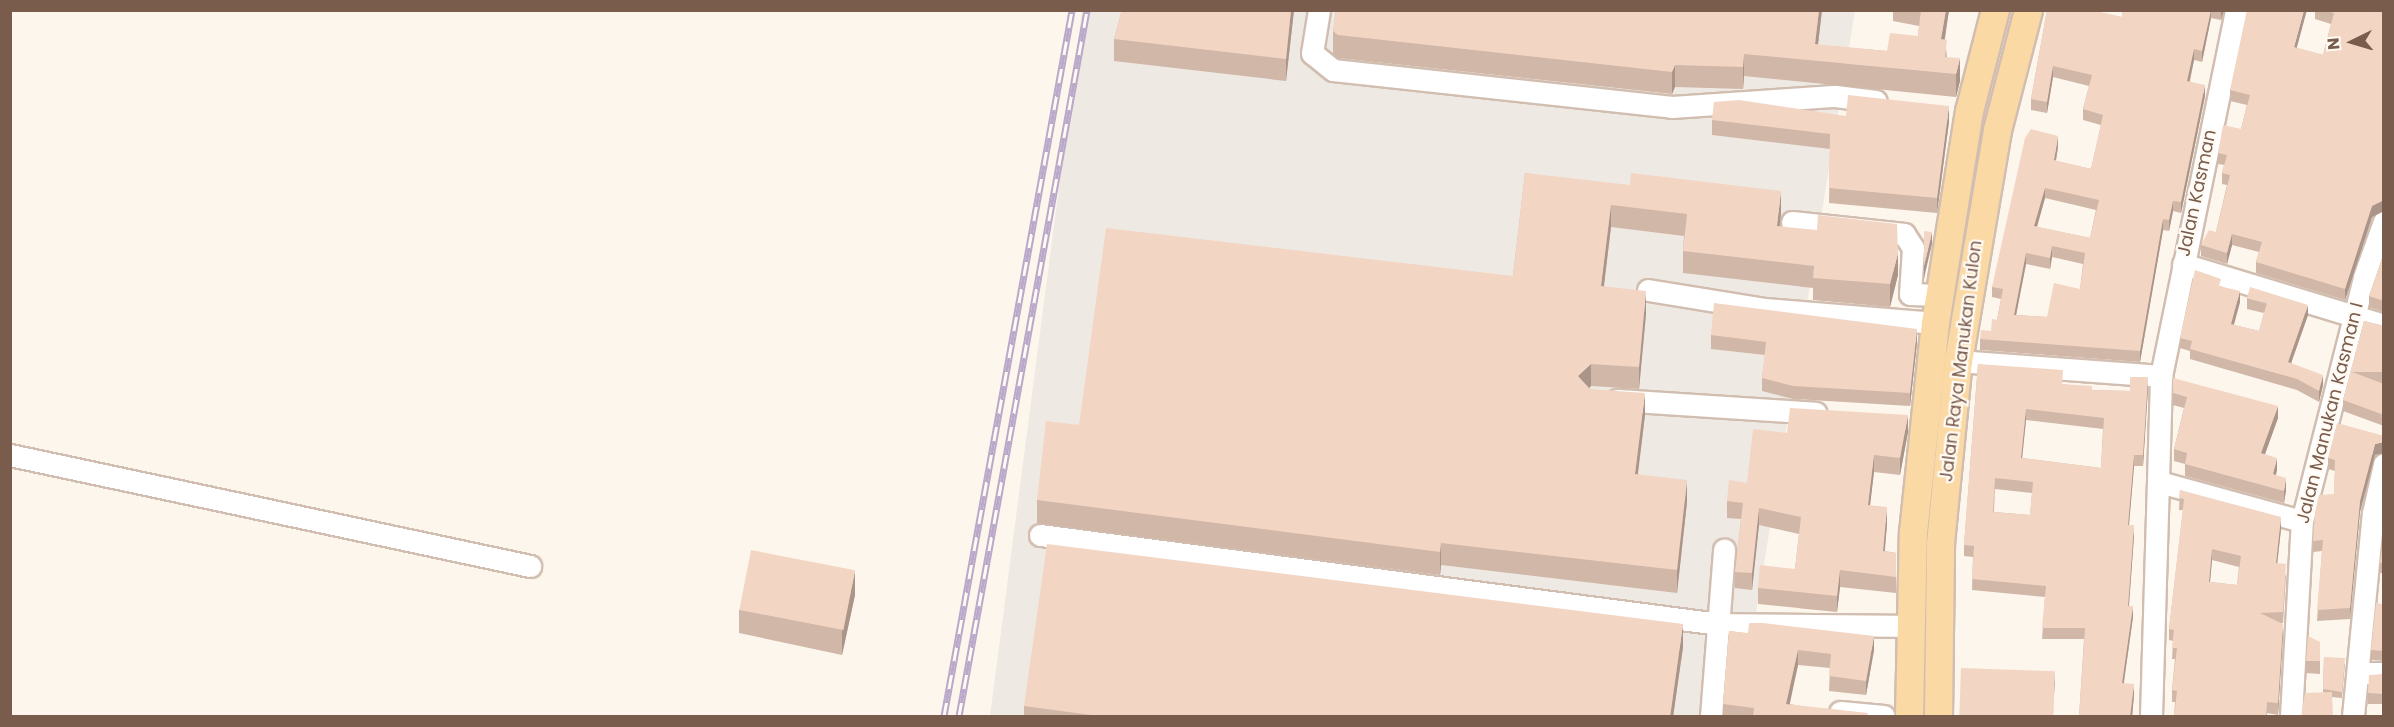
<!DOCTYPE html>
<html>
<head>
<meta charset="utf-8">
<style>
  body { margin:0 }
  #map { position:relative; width:2394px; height:727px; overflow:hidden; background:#fdf6ec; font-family:Poppins,sans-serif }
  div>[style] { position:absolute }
  .industrial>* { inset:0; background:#efe9e4 }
  .roads { filter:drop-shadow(2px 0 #d1beb0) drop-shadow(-2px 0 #d1beb0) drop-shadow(0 2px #d1beb0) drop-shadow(0 -2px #d1beb0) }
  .minor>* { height:21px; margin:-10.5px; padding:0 10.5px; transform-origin:10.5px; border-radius:10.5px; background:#fff }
  .major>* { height:27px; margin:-13.5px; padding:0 13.5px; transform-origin:13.5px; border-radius:13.5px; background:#fbd9a5 }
  .rail>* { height:7px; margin-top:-3.5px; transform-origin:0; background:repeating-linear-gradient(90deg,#fffaf3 0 14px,#b9a8c9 0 28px); box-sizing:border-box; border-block:2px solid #b9a8c9 }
  .wall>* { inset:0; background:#d1b7a8 }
  .shaded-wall>* { inset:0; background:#aa9588 }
  .building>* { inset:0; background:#f3d5c3; transform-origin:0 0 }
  span { translate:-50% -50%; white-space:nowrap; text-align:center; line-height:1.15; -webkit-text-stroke:4.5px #fffaf3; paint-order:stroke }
  .street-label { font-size:18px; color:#7a5c4d }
  .frame { position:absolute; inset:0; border:12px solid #7a5c4d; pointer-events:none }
  .north { position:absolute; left:2322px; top:12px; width:60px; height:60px; -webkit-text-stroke:4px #fffaf3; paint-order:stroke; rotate:265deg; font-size:16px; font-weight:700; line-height:24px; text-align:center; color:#7a5c4d }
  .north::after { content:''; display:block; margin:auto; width:21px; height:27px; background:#7a5c4d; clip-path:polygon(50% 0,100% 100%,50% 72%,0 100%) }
</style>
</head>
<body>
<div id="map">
  <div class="industrial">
    <div style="clip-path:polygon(1082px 11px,1855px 11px,1739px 716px,990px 716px)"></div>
  </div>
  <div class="roads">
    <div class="minor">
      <div style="left:1319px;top:10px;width:44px;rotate:99.2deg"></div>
      <div style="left:1312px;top:53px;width:27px;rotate:39deg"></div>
      <div style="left:1333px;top:70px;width:341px;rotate:6.2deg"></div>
      <div style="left:1672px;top:107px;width:163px;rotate:-3.9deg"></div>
      <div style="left:1835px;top:96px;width:41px;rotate:7deg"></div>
      <div style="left:1792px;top:222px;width:113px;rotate:6.1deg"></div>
      <div style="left:1904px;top:234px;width:17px;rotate:57deg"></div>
      <div style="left:1913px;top:248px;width:46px;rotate:93.7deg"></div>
      <div style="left:1910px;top:294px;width:30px;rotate:2deg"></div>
      <div style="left:2183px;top:264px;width:210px;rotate:16.9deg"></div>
      <div style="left:1648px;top:290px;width:119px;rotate:9.2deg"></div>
      <div style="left:1765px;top:309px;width:171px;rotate:4.7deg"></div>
      <div style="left:1958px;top:361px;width:204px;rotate:4.2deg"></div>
      <div style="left:1617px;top:400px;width:199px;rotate:3.7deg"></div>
      <div style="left:10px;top:455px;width:532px;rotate:12.05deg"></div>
      <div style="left:2159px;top:482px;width:148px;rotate:15.3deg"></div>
      <div style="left:1040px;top:535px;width:685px;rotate:7.47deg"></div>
      <div style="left:1719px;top:624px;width:189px;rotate:0.6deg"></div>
      <div style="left:2359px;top:673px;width:25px"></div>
      <div style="left:1840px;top:712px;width:44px;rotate:5.2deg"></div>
      <div style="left:1711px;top:716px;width:167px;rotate:-85.5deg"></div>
      <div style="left:2151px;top:716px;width:340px;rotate:-88.3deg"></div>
      <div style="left:2161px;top:376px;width:374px;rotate:-78.4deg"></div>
      <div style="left:2291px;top:716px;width:195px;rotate:-86.8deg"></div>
      <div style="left:2302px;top:521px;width:252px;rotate:-75.7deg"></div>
      <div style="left:2364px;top:277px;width:59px;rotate:-70.3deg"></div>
      <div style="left:2353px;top:716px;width:204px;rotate:-84.4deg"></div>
      <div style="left:2373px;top:513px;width:50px;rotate:-77.3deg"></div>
    </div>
    <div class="major">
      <div style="left:1909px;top:716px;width:184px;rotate:-88.8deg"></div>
      <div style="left:1913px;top:532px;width:210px;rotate:-84deg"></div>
      <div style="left:1935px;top:323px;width:215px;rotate:-80.9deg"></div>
      <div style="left:1969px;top:111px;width:104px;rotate:-75.6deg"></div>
      <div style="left:1938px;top:716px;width:173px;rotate:-89.3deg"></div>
      <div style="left:1940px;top:543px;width:183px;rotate:-84.4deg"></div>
      <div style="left:1958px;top:361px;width:234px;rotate:-80.4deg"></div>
      <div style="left:1997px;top:130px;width:124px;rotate:-75.5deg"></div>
    </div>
  </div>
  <div class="rail">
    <div style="left:944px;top:716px;width:718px;rotate:-79.72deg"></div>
    <div style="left:959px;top:716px;width:718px;rotate:-79.72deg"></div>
  </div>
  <div class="wall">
    <div style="clip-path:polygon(1122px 10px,1294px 10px,1286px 81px,1114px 61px,1114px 39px)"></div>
    <div style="clip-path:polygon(1336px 10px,1822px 10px,1818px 45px,1887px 51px,1918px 36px,1919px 26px,1893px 21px,1893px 10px,1949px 10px,1945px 39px,1947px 57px,1960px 81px,1956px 97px,1744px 76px,1743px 89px,1675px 87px,1672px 94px,1338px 58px,1333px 54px,1333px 31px)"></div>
    <div style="clip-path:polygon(evenodd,2047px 10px,2095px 10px,2094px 12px,2122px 17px,2123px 10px,2224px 10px,2221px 20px,2211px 18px,2202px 62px,2194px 60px,2190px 81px,2205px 96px,2181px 213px,2173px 211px,2169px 231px,2163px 230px,2140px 362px,1980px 350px,1980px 339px,1991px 331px,1997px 320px,2001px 299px,1992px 297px,1992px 287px,2058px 147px,2056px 161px,2091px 169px,2101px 125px,2083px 120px,2083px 109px,2089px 86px,2053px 77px,2047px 113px,2031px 110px,2031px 99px,2047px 10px,2045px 198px,2096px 210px,2090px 238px,2037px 227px,2045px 198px,2047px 10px,2052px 257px,2083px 264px,2080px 289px,2047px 317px,2016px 315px,2026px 264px,2050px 269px,2052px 257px)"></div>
    <div style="clip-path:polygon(2315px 10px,2384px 10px,2384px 211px,2372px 217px,2345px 300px,2256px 273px,2256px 262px,2259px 252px,2232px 245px,2227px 264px,2201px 256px,2201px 245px,2216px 232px,2227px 185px,2222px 184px,2222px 173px,2224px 165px,2218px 164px,2218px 153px,2241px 129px,2247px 105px,2230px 101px,2230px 90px,2297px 48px,2323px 55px,2331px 24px,2315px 19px)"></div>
    <div style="clip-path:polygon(1846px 116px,1949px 122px,1937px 213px,1829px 203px,1830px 149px,1712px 135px,1712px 120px)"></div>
    <div style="clip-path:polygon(1525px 173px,1781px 213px,1780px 226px,1898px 275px,1890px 307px,1813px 300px,1813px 288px,1683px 273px,1683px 251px,1684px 236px,1611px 227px,1604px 286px,1646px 314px,1639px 389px,1591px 386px,1589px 388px,1645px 415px,1638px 474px,1687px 502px,1677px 593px,1441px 565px,1440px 575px,1037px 523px,1037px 500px,1079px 425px,1513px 276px)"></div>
    <div style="clip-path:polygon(2384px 253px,2384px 312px,2369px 307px,2369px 296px)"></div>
    <div style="clip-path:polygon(2221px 286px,2240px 302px,2234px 325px,2259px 331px,2264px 313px,2247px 309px,2247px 298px,2308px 315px,2291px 363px,2323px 385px,2319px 402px,2297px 390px,2190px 359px,2190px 351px,2180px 348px,2180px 338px)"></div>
    <div style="clip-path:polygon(2364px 321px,2384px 326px,2384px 383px,2381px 383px,2384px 384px,2384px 426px,2343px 411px,2343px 400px)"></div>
    <div style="clip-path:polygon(1711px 335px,1917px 343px,1910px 406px,1793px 399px,1762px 391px,1762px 378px,1765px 355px,1711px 349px)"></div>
    <div style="clip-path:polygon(evenodd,1978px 364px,2063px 384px,2092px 390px,2130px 391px,2148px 388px,2143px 466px,2134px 466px,2129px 525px,2134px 536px,2129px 606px,2133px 617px,2124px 683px,2134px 695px,2132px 717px,2079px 717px,2084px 639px,2042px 639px,2045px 597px,1972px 590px,1973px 557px,1964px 556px,1964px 545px,1978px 364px,2026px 420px,2103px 429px,2101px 468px,2022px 458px,2026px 420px,1978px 364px,1995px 489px,2032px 493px,2030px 515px,1994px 512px,1995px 489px)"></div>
    <div style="clip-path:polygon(2173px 378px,2278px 418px,2265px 454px,2277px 470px,2276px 475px,2286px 490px,2284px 503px,2185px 476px,2185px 464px,2174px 461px,2174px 449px,2184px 408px,2173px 405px)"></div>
    <div style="clip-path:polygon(1908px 432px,1900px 475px,1874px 472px,1870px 505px,1887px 524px,1885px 551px,1896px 553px,1896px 593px,1840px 587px,1837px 612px,1758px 604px,1758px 588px,1795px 569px,1799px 534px,1759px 525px,1752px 590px,1735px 588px,1735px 572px,1741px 519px,1727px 518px,1727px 501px,1747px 483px,1787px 433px)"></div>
    <div style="clip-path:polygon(2375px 455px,2360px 512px,2350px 619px,2317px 621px,2322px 551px,2313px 552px,2313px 541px,2334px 494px,2335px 471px,2328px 469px,2328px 458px)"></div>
    <div style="clip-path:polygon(evenodd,2180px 490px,2281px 529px,2277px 563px,2286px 576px,2283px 623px,2281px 623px,2283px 635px,2278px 715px,2267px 713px,2267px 717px,2174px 717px,2175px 702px,2172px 702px,2172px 690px,2175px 659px,2172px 659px,2173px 641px,2169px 640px,2169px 629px,2183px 510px,2179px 510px,2180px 490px,2212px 560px,2239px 567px,2237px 585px,2210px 582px,2212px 560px)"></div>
    <div style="clip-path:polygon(2384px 535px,2384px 573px,2380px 573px,2380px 563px)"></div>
    <div style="clip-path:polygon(855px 595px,842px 655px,739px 633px,739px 610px)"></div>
    <div style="clip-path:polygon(2384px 597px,2384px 661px,2371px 660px,2371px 650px)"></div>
    <div style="clip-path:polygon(1729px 631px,1874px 650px,1866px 695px,1829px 691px,1830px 668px,1798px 665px,1789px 704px,1868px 717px,1723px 717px,1723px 704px)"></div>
    <div style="clip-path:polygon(2320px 642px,2320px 674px,2306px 673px,2306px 661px)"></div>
    <div style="clip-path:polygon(1683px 647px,1673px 717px,1024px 717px,1024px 706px)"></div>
    <div style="clip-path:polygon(2324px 657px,2345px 664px,2342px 698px,2332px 697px,2323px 692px)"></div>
    <div style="clip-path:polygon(2384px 674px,2384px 704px,2368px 704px,2368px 693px)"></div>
  </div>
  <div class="shaded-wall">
    <div style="clip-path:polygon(1291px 10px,1294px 10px,1286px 81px,1286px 59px)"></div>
    <div style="clip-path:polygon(1819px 10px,1822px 10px,1816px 61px,1815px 44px)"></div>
    <div style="clip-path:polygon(1946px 10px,1949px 10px,1941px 62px,1941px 39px)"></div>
    <div style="clip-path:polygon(2211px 10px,2211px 18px,2202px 62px,2202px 51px)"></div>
    <div style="clip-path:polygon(2221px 10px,2224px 10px,2221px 20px)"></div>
    <div style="clip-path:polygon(2304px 10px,2307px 10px,2294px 58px,2294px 47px)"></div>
    <div style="clip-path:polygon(2194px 49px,2194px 60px,2187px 92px,2187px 81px)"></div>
    <div style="clip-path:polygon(1744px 54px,1744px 76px,1743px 89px,1743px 67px)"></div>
    <div style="clip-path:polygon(1960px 58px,1960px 81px,1956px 97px,1956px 74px)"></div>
    <div style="clip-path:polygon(1675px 65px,1675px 87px,1672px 94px,1672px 72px)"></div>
    <div style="clip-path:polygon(2053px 66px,2053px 77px,2047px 113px,2047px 102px)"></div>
    <div style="clip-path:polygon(2205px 85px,2205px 96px,2181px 213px,2181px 202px)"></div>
    <div style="clip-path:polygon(1949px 106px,1949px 122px,1937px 213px,1937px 198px)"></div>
    <div style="clip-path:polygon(2058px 136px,2058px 147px,2054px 171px,2054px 160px)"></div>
    <div style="clip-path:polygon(2045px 188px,2045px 198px,2034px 237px,2034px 226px)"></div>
    <div style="clip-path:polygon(1781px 191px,1781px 213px,1777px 248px,1777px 226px)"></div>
    <div style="clip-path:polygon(2384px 200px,2384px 211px,2372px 217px,2345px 300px,2345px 289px,2372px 206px)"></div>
    <div style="clip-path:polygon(2173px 201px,2173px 211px,2169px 231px,2169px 220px)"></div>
    <div style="clip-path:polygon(1611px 205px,1611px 227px,1601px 309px,1601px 286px)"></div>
    <div style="clip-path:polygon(2163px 219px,2163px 230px,2140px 362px,2140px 351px)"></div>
    <div style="clip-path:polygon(1932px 232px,1932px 244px,1924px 278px,1924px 266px)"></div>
    <div style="clip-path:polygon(2232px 234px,2232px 245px,2227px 264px,2227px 253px)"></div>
    <div style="clip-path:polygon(2052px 246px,2052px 257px,2050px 269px,2050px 258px)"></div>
    <div style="clip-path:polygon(1898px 253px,1898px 275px,1890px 307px,1890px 284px)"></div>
    <div style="clip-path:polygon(2026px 253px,2026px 264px,2014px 326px,2014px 315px)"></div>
    <div style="clip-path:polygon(1646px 291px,1646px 314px,1639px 389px,1639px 367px)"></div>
    <div style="clip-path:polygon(2240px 291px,2240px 302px,2231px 334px,2231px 324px)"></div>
    <div style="clip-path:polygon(2308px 305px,2308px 315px,2288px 372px,2288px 362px)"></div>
    <div style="clip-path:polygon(1917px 329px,1917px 343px,1910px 406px,1910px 393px)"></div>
    <div style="clip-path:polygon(1591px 364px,1591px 386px,1578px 399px,1578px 376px)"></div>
    <div style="clip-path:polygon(2323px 375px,2323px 385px,2319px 402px,2319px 391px)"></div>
    <div style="clip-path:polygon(2148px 377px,2148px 388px,2143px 466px,2143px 455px)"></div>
    <div style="clip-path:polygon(1645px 393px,1645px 415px,1635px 496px,1635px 474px)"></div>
    <div style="clip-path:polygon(2278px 406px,2278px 418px,2261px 465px,2261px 453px)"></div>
    <div style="clip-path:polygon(2026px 409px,2026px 420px,2021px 469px,2021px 458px)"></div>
    <div style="clip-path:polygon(1908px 415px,1908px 432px,1900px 475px,1900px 458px)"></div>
    <div style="clip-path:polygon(2384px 442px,2384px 453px,2375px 455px,2360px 512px,2350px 619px,2350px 608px,2360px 501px,2375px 444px)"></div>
    <div style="clip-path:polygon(1874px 455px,1874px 472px,1868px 522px,1868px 505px)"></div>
    <div style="clip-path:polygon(2134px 455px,2134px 466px,2128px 536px,2128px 525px)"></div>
    <div style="clip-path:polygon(2277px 458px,2277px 470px,2273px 486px,2273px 474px)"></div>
    <div style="clip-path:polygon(2286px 478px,2286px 490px,2284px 503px,2284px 491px)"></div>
    <div style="clip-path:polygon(1687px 480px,1687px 502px,1677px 593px,1677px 570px)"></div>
    <div style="clip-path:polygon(1887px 507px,1887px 524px,1883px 568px,1883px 551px)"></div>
    <div style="clip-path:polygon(1759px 508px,1759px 525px,1752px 590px,1752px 573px)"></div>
    <div style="clip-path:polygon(2281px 517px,2281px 529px,2276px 575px,2276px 563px)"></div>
    <div style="clip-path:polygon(2134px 525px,2134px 536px,2128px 617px,2128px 606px)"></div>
    <div style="clip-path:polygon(1441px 543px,1441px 565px,1440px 575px,1440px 552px)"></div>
    <div style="clip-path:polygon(2212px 549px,2212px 560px,2209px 593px,2209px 582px)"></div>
    <div style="clip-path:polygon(1840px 570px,1840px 587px,1837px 612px,1837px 596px)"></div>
    <div style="clip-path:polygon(855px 571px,855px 595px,842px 655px,842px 632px)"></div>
    <div style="clip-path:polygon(2133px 606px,2133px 617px,2122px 694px,2122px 683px)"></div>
    <div style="clip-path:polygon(1683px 624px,1683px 647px,1673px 717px,1670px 717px)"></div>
    <div style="clip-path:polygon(2283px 624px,2283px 635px,2278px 715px,2278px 703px)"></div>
    <div style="clip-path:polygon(1874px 636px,1874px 650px,1866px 695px,1866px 681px)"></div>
    <div style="clip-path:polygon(1798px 650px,1798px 665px,1787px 717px,1786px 704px)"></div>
    <div style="clip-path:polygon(2055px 672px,2055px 683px,2052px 717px,2051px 717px)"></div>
    <div style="clip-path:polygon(2134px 684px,2134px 695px,2132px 717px,2130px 717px)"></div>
  </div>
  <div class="building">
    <div style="clip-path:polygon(1122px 10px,1291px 10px,1286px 59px,1114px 39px)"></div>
    <div style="clip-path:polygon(1336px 10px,1819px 10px,1815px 44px,1887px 51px,1890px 33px,1918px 36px,1921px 10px,1946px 10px,1941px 39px,1947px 40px,1945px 57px,1960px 58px,1956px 74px,1744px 54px,1743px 67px,1675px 65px,1672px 72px,1338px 35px,1333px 31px)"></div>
    <div style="clip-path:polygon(evenodd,2047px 10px,2092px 10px,2122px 17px,2123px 10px,2211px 10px,2202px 51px,2194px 49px,2187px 81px,2205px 85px,2181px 202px,2173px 201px,2169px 220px,2163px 219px,2140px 351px,1980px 339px,1981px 330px,1991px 331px,1992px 319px,1997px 320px,2003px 289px,1992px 287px,2025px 138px,2031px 129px,2058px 136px,2054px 160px,2091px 169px,2103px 115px,2083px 109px,2092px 75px,2053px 66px,2047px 102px,2031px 99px,2047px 10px,2045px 188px,2099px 200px,2090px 238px,2034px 226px,2045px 188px,2047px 10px,2052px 246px,2085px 253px,2080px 289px,2054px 283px,2047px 317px,2014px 315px,2026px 253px,2050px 258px,2052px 246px)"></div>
    <div style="clip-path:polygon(2247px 10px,2304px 10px,2294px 47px,2323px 55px,2334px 13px,2323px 10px,2384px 10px,2384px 200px,2372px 206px,2345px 289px,2256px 262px,2262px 242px,2232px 234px,2227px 253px,2201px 245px,2209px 230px,2216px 232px,2230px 175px,2222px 173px,2227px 155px,2218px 153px,2223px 125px,2241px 129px,2250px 95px,2230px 90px)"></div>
    <div style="clip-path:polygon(1848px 95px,1949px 106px,1937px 198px,1829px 188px,1830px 134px,1712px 120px,1714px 102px,1739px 100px,1846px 116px)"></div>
    <div style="clip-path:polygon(1525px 173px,1630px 185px,1631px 173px,1781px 191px,1777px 226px,1817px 230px,1818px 215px,1897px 224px,1898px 253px,1890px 284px,1813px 278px,1814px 266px,1683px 251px,1687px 214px,1611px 205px,1601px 286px,1646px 291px,1639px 367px,1591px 364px,1578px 376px,1590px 389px,1645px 393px,1635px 474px,1687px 480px,1677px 570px,1441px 543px,1440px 552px,1037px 500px,1046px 421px,1079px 425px,1106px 228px,1513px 276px)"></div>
    <div style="clip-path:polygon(1924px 231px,1932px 232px,1924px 266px)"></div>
    <div style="clip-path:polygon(2384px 253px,2384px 301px,2369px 296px)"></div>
    <div style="clip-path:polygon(2195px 270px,2221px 279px,2219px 286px,2240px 291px,2231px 324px,2259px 331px,2267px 303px,2247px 298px,2250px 287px,2308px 305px,2288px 362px,2323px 375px,2319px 391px,2297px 379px,2190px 349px,2192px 341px,2180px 338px)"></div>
    <div style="clip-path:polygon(1714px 303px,1917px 329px,1910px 393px,1793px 386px,1762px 378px,1766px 342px,1711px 335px)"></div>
    <div style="clip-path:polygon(2364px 321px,2384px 326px,2384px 372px,2352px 372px,2384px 384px,2384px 415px,2343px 400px)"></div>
    <div style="clip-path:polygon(evenodd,1978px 364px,2063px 370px,2062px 384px,2092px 386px,2092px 390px,2130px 391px,2130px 377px,2148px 377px,2143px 455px,2134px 455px,2128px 525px,2134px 525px,2128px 606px,2133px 606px,2122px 683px,2134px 684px,2130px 717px,2079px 717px,2085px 628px,2042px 628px,2046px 586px,1972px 579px,1974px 546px,1964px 545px,1978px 364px,2026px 409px,2104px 418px,2101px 468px,2021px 458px,2026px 409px,1978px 364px,1995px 478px,2033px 482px,2030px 515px,1993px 512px,1995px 478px)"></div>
    <div style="clip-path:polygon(2173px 378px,2278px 406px,2261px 453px,2277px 458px,2273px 474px,2286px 478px,2284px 491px,2185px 464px,2187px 453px,2174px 449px,2187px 397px,2173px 393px)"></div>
    <div style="clip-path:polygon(1790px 408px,1908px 415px,1900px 458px,1874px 455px,1868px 505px,1887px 507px,1883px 551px,1896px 553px,1896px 577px,1840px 570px,1837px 596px,1758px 588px,1760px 565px,1795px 569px,1801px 517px,1759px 508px,1752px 573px,1735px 572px,1743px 503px,1727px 501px,1729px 480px,1747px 483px,1753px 429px,1787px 433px)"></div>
    <div style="clip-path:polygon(2337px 423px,2384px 436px,2384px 442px,2375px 444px,2360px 501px,2350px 608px,2317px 610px,2323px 540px,2313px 541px,2315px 512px,2319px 495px,2334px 494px,2335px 460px,2328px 458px)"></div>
    <div style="clip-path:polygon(evenodd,2180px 490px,2281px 517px,2276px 563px,2286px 564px,2283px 612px,2260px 613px,2283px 624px,2278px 703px,2267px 702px,2266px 717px,2174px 717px,2177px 691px,2172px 690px,2177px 648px,2172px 648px,2174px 630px,2169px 629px,2184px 499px,2179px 498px,2180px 490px,2212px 549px,2241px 556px,2237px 585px,2209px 582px,2212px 549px)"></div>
    <div style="clip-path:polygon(2384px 535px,2384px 563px,2380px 563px)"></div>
    <div style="clip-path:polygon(1047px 544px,1683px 624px,1670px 717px,1106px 717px,1024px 706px)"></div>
    <div style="left:751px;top:550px;width:106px;height:61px;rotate:11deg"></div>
    <div style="clip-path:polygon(2384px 597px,2384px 651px,2371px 650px,2376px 603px,2382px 604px)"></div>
    <div style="clip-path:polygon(1749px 623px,1763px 623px,1874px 636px,1866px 681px,1829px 676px,1831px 654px,1798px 650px,1786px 704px,1868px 713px,1867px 717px,1753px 717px,1754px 708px,1723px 704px,1729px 631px,1748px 633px)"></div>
    <div style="clip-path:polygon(2308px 636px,2320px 642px,2320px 661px,2306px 661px)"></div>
    <div style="clip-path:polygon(2324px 657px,2345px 658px,2342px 692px,2323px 689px)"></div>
    <div style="left:1961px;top:668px;width:94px;height:49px;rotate:2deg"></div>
    <div style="clip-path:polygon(2384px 674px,2384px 694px,2368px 693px,2369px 675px)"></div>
    <div style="clip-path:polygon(2332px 692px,2333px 717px,2301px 717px,2305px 693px)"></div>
  </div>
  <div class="street-label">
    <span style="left:2197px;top:193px;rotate:-78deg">Jalan Kasman</span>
    <span style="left:1961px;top:361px;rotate:-83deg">Jalan Raya Manukan Kulon</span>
    <span style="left:2330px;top:413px;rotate:-76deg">Jalan Manukan Kasman I</span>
  </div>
  <div class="frame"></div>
  <div class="north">N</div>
</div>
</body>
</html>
